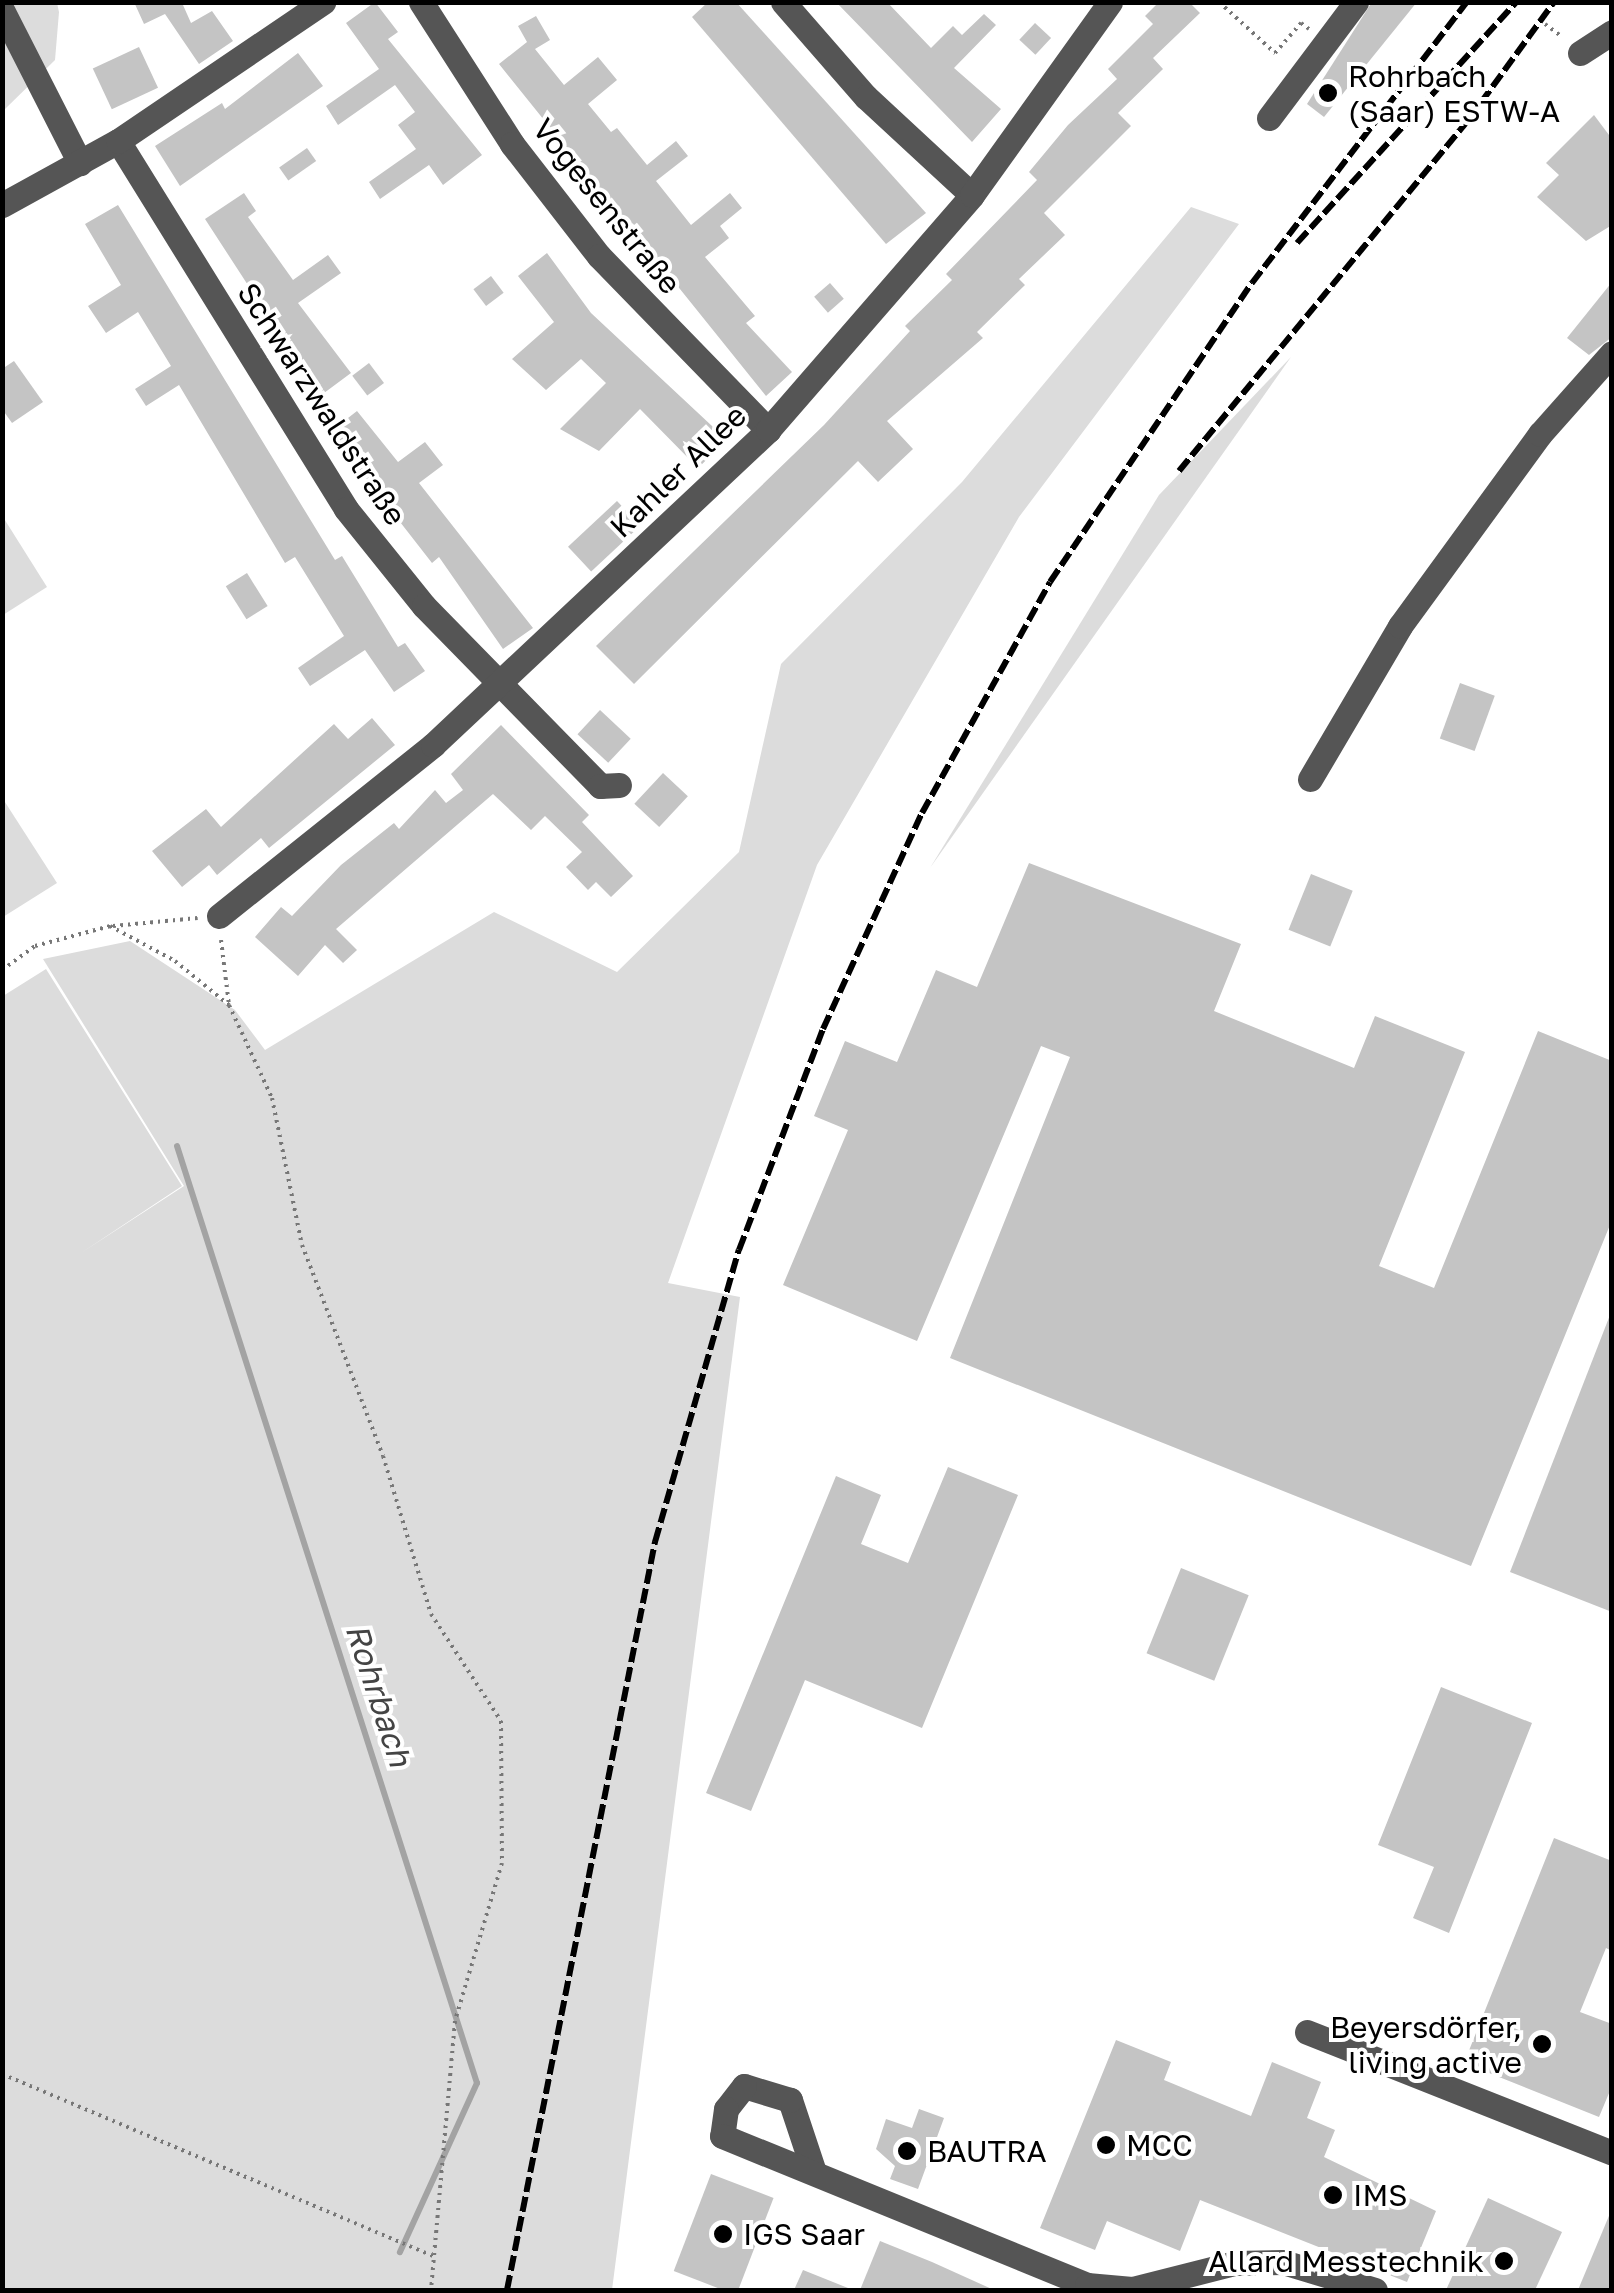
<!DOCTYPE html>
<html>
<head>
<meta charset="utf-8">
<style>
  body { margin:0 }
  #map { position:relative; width:1614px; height:2293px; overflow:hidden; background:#fff; font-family:"Golos Text",sans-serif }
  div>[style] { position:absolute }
  .green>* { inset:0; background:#dcdcdc }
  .stream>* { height:6px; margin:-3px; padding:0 3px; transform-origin:3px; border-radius:3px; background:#a3a3a3 }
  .building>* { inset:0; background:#c4c4c4; transform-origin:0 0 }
  .path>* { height:4px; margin-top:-2px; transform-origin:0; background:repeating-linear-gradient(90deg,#777 0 2.5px,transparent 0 7.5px) }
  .minor>* { height:25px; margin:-12.5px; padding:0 12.5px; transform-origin:12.5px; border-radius:12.5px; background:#555 }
  .rail>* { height:6px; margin-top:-3px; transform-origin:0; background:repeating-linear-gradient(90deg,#000 0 15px,transparent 0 20px) }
  .dots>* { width:28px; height:28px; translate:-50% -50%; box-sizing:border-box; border:5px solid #fff; border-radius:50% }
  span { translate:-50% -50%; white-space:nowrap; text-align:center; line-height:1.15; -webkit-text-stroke:8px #fff; paint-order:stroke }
  .poi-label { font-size:30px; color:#000 }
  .left { translate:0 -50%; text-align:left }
  .right { translate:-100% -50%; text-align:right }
  .street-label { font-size:30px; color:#000 }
  .water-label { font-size:32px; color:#444; font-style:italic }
  .frame { position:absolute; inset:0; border:5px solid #000; pointer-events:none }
</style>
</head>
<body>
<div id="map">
  <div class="green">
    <div style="clip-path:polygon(3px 3px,57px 3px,59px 12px,55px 60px,3px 111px)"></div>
    <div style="clip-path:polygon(1191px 207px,1239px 224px,1019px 517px,817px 865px,668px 1283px,740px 1297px,612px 2290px,3px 2290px,3px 996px,46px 969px,182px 1186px,81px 1253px,184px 1186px,43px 959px,130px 941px,235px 1010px,265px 1050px,494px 912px,617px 972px,739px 852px,781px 664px,962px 482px)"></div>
    <div style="clip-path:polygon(1291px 357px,930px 868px,1159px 495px)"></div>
    <div style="clip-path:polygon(3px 517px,47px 587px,3px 615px,2px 615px)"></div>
    <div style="clip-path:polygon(3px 799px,57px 883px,3px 917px,2px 917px)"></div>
  </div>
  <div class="stream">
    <div style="left:177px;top:1146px;width:984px;rotate:72.25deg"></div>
    <div style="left:477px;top:2083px;width:186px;rotate:114.5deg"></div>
  </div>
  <div class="building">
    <div style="clip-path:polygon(134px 2px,189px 2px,183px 5px,191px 23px,212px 11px,233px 41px,199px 64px,165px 14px,144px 24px)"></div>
    <div style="clip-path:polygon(375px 2px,398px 32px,388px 39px,482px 155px,443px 185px,429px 165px,380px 199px,369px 182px,416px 149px,398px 125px,415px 112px,395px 85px,338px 125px,326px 106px,379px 69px,346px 23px)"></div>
    <div style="clip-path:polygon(708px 2px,736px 2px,926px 213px,886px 244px,692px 17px)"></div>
    <div style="clip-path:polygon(836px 2px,887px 2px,931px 48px,953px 26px,962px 35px,984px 14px,996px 25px,954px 68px,1001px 109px,972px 142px)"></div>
    <div style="clip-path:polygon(1159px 2px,1189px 2px,1200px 13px,1153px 58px,1163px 69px,1118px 113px,1131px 126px,1044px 213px,1065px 235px,1019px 279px,1025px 285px,977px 332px,983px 338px,887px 421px,913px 449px,878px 482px,858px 461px,634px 684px,596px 646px,824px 425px,910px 331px,905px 326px,952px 280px,946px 274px,1037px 180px,1029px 172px,1068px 125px,1117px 79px,1108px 69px,1153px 24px,1145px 16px)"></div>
    <div style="clip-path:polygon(1372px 2px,1417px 2px,1324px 117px,1307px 104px)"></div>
    <div style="clip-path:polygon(536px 16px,550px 40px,535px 49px,564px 85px,598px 57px,617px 80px,588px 104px,611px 132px,617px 128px,647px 165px,676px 141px,688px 156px,656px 181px,691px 225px,730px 193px,742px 208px,720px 226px,729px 238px,705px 257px,755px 316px,746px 323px,792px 372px,766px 396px,499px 64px,527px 42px,518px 26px)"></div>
    <div style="left:1035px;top:23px;width:22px;height:23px;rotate:43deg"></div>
    <div style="left:139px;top:47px;width:45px;height:51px;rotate:65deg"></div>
    <div style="clip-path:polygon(298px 53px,323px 86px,180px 186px,155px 146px,222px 103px,225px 109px)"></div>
    <div style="clip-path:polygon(1594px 115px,1612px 139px,1612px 225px,1586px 241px,1537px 197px,1559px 175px,1546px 163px)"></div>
    <div style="left:307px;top:148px;width:16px;height:34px;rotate:55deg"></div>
    <div style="clip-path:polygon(244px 193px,256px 211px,248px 217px,293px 280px,328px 255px,341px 273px,298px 303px,351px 373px,320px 396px,205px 219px)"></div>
    <div style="clip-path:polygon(118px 205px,335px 560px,342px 556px,398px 647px,405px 643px,425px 671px,394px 692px,365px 650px,310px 686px,298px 668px,344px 636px,295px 557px,285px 563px,179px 385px,146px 406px,135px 389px,171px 366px,138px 312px,106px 333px,88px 306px,121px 285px,85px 224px)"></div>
    <div style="clip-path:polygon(547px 253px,591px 313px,727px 440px,698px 468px,640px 409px,599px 451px,560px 429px,606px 383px,581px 359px,546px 390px,512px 359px,554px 322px,518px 276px)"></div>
    <div style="left:491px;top:276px;width:21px;height:22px;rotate:53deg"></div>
    <div style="clip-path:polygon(1612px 282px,1612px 337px,1589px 355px,1567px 338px)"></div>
    <div style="left:830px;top:283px;width:21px;height:21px;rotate:49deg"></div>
    <div style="clip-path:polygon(14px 361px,43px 402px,12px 423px,2px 409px,2px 369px)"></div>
    <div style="left:369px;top:363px;width:25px;height:21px;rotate:53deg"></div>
    <div style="clip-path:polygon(357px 411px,398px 462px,425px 442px,443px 465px,419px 483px,533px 628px,503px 649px,439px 557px,432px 563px,330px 432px)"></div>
    <div style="left:617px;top:501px;width:34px;height:67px;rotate:47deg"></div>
    <div style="left:247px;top:573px;width:39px;height:25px;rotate:58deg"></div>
    <div style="left:1460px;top:683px;width:37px;height:59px;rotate:20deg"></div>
    <div style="left:600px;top:710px;width:42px;height:33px;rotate:43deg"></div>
    <div style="clip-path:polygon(372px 718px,395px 745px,269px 848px,261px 838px,217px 875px,209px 865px,182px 887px,152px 851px,206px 809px,221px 827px,334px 724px,348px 739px)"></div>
    <div style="clip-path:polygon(501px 725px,589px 815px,582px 822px,633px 876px,611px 897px,596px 882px,588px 890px,566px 867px,582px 852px,545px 816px,531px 830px,493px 794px,336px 929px,357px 950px,343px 963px,325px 945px,298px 976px,255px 937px,281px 907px,292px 916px,341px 865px,394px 823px,399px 829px,435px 790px,446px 803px,463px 790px,451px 774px)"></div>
    <div style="left:663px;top:773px;width:34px;height:42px;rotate:43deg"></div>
    <div style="clip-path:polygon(1029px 863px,1241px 944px,1214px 1011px,1354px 1068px,1375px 1016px,1465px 1052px,1379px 1266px,1434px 1288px,1538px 1031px,1612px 1061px,1612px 1220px,1471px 1566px,950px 1358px,1070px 1057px,1041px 1046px,917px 1341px,783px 1285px,848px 1130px,814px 1116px,845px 1041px,897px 1062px,936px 970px,977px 987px)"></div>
    <div style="left:1311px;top:874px;width:45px;height:60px;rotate:22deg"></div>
    <div style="clip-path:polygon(1610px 1315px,1612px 1315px,1612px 1612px,1510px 1572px)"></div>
    <div style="clip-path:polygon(948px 1467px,1018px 1495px,922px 1728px,805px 1680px,751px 1811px,706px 1793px,836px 1476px,881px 1495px,861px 1544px,908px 1563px)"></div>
    <div style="left:1181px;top:1568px;width:73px;height:92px;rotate:22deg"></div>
    <div style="clip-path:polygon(1441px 1687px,1532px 1723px,1449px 1933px,1413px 1918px,1434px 1867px,1378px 1845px)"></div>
    <div style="clip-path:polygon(1554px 1838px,1612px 1861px,1612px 1951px,1606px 1948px,1580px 2012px,1612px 2024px,1612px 2086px,1599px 2117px,1464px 2063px)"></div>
    <div style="clip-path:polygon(1116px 2040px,1171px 2062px,1164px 2080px,1251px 2116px,1272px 2062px,1321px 2082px,1307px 2118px,1335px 2130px,1324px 2157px,1436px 2211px,1407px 2282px,1200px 2200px,1180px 2251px,1107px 2221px,1095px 2250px,1040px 2228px)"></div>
    <div style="clip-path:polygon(919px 2109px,944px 2118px,918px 2189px,890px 2179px,895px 2166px,876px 2149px,886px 2119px,912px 2128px)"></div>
    <div style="left:711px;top:2174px;width:67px;height:104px;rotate:21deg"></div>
    <div style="clip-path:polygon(1488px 2198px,1562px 2232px,1535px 2290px,1446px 2290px)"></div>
    <div style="clip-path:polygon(1611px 2211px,1612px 2290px,1578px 2290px)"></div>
    <div style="clip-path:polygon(880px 2241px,932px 2262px,994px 2290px,860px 2290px)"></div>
    <div style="clip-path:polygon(803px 2270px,853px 2290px,794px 2290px)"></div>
  </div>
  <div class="path">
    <div style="left:1219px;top:2px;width:76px;rotate:42.3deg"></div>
    <div style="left:1275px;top:53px;width:40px;rotate:-49deg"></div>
    <div style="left:1301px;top:23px;width:10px;rotate:37deg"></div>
    <div style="left:1545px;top:24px;width:21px;rotate:37deg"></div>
    <div style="left:113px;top:926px;width:85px;rotate:-5.4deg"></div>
    <div style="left:221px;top:940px;width:65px;rotate:83deg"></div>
    <div style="left:2px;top:970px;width:41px;rotate:-36deg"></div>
    <div style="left:35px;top:946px;width:78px;rotate:-14.9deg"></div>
    <div style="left:110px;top:926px;width:74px;rotate:28.3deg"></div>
    <div style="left:175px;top:961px;width:70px;rotate:39.2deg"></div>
    <div style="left:229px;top:1005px;width:102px;rotate:65.2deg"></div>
    <div style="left:272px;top:1098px;width:150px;rotate:78.5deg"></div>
    <div style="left:302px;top:1245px;width:226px;rotate:69deg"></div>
    <div style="left:383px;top:1456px;width:165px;rotate:73.1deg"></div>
    <div style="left:431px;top:1614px;width:128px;rotate:56.8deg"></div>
    <div style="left:501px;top:1721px;width:142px;rotate:89.6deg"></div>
    <div style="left:502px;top:1863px;width:165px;rotate:106.6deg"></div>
    <div style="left:455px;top:2021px;width:270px;rotate:95.1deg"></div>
    <div style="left:2px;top:2074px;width:471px;rotate:22.9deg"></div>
    <div style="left:538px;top:2290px;width:4px"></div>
  </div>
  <div class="minor">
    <div style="left:421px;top:2px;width:169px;rotate:57.3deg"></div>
    <div style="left:512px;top:144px;width:142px;rotate:52.2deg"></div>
    <div style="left:599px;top:256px;width:243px;rotate:45.8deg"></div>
    <div style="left:783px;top:2px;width:126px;rotate:48.9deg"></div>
    <div style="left:866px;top:97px;width:144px;rotate:42.8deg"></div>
    <div style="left:2px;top:10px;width:172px;rotate:63deg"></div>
    <div style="left:1580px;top:53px;width:38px;rotate:-33deg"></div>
    <div style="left:1269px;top:118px;width:145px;rotate:-53.1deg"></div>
    <div style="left:118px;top:141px;width:433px;rotate:58.2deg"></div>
    <div style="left:346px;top:509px;width:124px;rotate:51.2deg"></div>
    <div style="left:424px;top:606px;width:252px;rotate:45.6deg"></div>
    <div style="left:600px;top:786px;width:19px;rotate:-3deg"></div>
    <div style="left:2px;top:205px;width:132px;rotate:-28.9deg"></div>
    <div style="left:118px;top:141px;width:248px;rotate:-34.1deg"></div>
    <div style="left:1310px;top:779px;width:178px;rotate:-59.5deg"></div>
    <div style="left:1400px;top:626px;width:238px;rotate:-53.9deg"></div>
    <div style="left:1540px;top:434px;width:108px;rotate:-48.4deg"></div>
    <div style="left:219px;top:916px;width:274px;rotate:-38.6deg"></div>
    <div style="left:433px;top:745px;width:460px;rotate:-43.2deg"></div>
    <div style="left:768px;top:430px;width:311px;rotate:-49deg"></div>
    <div style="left:972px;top:195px;width:237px;rotate:-54.4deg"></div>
    <div style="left:1307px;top:2032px;width:328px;rotate:21.6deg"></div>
    <div style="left:813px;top:2169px;width:73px;rotate:-108.4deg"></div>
    <div style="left:790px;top:2100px;width:48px;rotate:-163.1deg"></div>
    <div style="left:744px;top:2086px;width:29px;rotate:128deg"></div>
    <div style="left:726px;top:2109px;width:27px;rotate:98deg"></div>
    <div style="left:722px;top:2136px;width:394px;rotate:22.2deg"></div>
    <div style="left:1087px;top:2285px;width:45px;rotate:5.1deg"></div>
    <div style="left:1132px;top:2289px;width:106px;rotate:-14.2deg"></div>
    <div style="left:1235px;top:2263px;width:48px;rotate:-1.2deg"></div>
    <div style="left:1283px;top:2262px;width:96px;rotate:16.9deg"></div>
  </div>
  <div class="rail">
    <div style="left:1297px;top:243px;width:326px;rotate:-47.7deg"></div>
    <div style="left:1179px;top:471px;width:456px;rotate:-50.5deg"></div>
    <div style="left:1469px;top:119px;width:145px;rotate:-54deg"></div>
    <div style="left:507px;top:2290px;width:763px;rotate:-78.81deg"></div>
    <div style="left:655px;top:1542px;width:304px;rotate:-74deg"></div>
    <div style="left:739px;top:1250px;width:236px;rotate:-69.2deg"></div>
    <div style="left:823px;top:1029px;width:238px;rotate:-65.4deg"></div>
    <div style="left:922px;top:813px;width:264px;rotate:-61deg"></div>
    <div style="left:1050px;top:582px;width:361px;rotate:-56deg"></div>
    <div style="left:1252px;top:283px;width:354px;rotate:-52.6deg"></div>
  </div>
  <div class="dots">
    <div style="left:1328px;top:93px;background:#000"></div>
    <div style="left:1542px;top:2044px;background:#000"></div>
    <div style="left:1106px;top:2145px;background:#000"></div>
    <div style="left:907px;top:2151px;background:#000"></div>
    <div style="left:1333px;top:2195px;background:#000"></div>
    <div style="left:723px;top:2234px;background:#000"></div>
    <div style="left:1504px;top:2261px;background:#000"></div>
  </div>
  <div class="poi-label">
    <span class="left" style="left:1348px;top:93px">Rohrbach<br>(Saar) ESTW-A</span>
    <span class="right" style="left:1522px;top:2044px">Beyersdörfer,<br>living active</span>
    <span class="left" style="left:1126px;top:2145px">MCC</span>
    <span class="left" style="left:927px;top:2151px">BAUTRA</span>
    <span class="left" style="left:1353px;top:2195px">IMS</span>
    <span class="left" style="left:743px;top:2234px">IGS Saar</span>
    <span class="right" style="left:1484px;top:2261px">Allard Messtechnik</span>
  </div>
  <div class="street-label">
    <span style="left:607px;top:206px;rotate:51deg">Vogesenstraße</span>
    <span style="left:322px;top:404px;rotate:57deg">Schwarzwaldstraße</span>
    <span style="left:678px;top:471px;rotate:-44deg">Kahler Allee</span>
  </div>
  <div class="water-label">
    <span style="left:379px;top:1695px;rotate:72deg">Rohrbach</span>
  </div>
  <div class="frame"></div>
</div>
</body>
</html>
